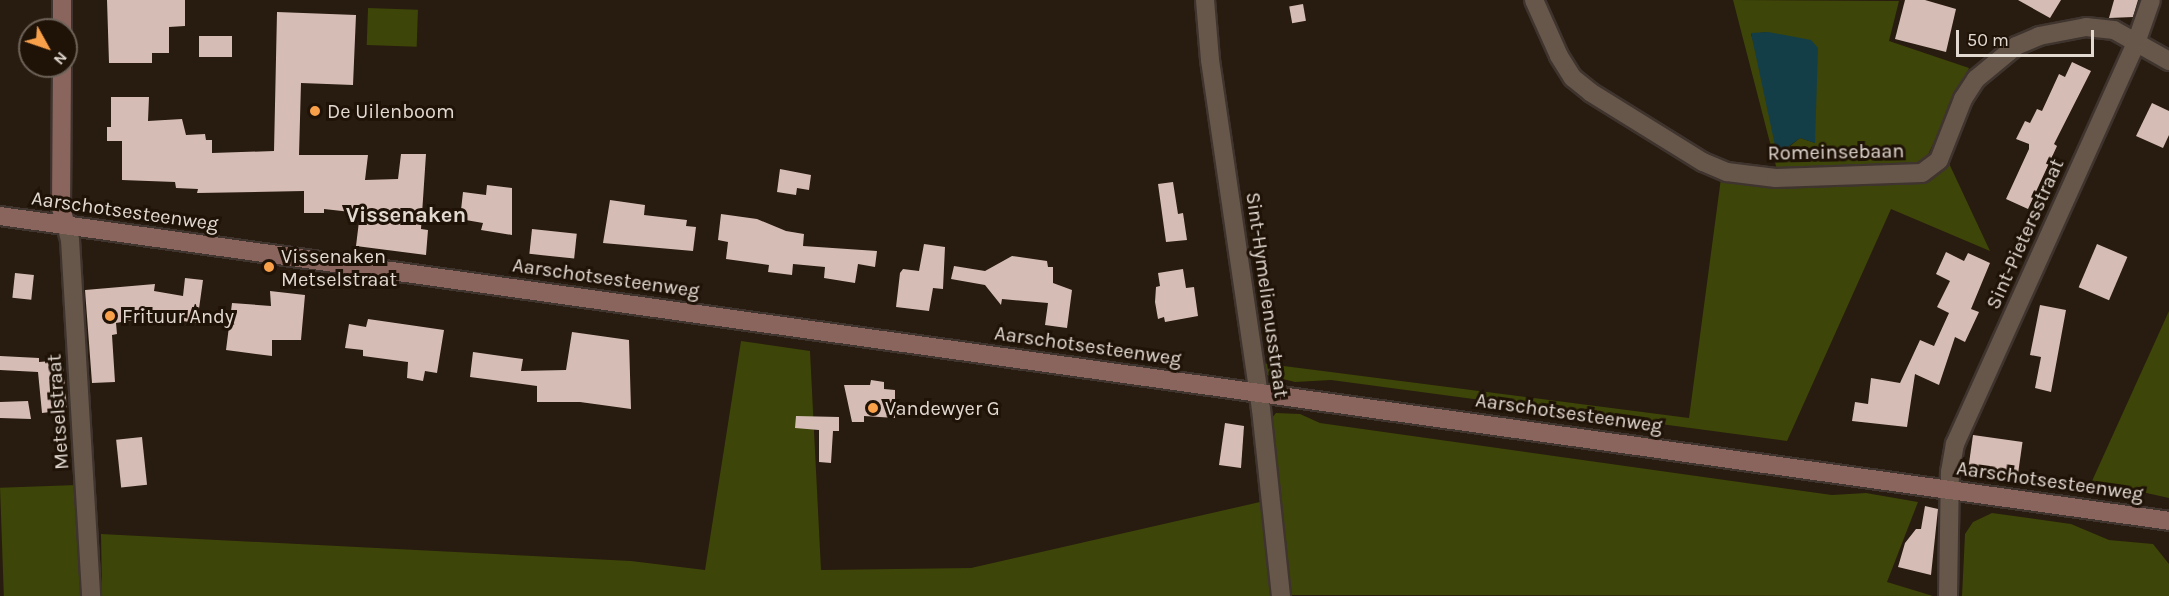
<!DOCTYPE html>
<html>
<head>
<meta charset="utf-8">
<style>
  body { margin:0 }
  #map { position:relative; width:2169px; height:596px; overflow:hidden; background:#281b0f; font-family:Karla,sans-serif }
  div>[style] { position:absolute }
  .green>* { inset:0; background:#3d4508; transform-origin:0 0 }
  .water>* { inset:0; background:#143e47 }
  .building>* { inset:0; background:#d5bdb6; transform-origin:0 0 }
  .roads { filter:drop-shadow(2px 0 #3f342e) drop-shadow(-2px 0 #3f342e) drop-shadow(0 2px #3f342e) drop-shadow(0 -2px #3f342e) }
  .street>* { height:18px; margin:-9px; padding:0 9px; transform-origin:9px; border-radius:9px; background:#67574a }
  .secondary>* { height:18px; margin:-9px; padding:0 9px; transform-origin:9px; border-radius:9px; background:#89655d }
  .dots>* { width:16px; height:16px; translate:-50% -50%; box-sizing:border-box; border:3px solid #1f1207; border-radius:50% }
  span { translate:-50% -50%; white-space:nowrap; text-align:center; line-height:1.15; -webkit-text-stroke:6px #1f1207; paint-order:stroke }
  .poi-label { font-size:20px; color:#e2d9d1 }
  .left { translate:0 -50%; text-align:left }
  .street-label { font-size:20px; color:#e2d9d1 }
  .quarter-label { font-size:22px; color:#e2d9d1; font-weight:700 }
  .north { position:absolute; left:18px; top:18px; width:60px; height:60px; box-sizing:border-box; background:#1f1207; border:2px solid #6d6258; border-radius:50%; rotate:130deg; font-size:16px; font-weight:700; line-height:24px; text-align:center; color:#e2d9d1 }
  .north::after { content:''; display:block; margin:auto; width:21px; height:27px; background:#f8a14a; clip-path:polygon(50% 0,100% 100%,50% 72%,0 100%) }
  .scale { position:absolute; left:1956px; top:30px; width:138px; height:27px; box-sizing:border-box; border:3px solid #e2d9d1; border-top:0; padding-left:8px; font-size:18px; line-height:21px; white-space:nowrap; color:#e2d9d1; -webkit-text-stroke:4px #1f1207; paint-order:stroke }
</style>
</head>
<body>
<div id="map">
  <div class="green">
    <div style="clip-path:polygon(evenodd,1733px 0,1899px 1px,1889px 41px,1969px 68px,1926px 159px,1913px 166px,1777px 170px,1733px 0,1768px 32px,1815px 106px,1815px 143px,1800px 138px,1785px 150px,1751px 34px,1768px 32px)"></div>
    <div style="left:368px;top:8px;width:50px;height:37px;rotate:2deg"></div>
    <div style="clip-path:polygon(1946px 157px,1990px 251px,1891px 209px,1787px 441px,1331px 380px,1295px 382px,1263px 374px,1261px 363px,1689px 418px,1721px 178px,1921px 179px,1934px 175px)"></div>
    <div style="clip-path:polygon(2169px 311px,2169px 498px,2092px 481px)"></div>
    <div style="clip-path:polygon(741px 341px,810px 351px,821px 570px,971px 568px,1260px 502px,1271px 596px,102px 596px,101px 534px,631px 561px,705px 570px)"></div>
    <div style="clip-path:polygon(1276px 413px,1300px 414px,1320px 423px,1832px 495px,1866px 493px,1918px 502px,1887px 582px,1933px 596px,1286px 595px,1270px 420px)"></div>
    <div style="left:77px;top:485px;width:111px;height:77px;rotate:88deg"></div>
    <div style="clip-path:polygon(1992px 513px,2071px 524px,2109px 540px,2153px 544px,2169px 564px,2169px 596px,1962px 596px,1965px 534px,1973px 522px)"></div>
  </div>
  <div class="water">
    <div style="clip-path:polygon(1768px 32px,1811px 40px,1818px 48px,1815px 143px,1800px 138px,1777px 155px,1751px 33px)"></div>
  </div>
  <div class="building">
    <div style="clip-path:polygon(107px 0,185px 0,185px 26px,169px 27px,169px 53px,152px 53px,152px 63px,109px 63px)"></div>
    <div style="clip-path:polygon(1905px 0,1925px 0,1956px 9px,1946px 52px,1895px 39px)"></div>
    <div style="clip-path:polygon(2018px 0,2061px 0,2050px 18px)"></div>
    <div style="clip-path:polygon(2114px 0,2138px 0,2133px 17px,2109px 18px)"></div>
    <div style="left:1303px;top:4px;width:17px;height:14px;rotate:80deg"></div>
    <div style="clip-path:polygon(277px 12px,356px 15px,353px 85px,301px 83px,299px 155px,368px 155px,365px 180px,398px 179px,401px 154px,426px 154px,421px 229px,428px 230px,426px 255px,356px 246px,360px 213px,324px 209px,324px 213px,304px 213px,304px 191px,197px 193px,198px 189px,176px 188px,175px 182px,122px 180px,122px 141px,107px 141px,107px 127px,111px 127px,111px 97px,149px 97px,148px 121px,182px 119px,186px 135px,205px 134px,206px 140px,212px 140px,212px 153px,274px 151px)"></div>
    <div style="left:199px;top:36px;width:33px;height:21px"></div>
    <div style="clip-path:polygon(2072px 62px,2091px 71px,2054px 144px,2057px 146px,2028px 209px,2006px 199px,2029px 149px,2029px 144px,2016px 139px,2025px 121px,2030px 123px,2037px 109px,2042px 111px,2059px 74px,2065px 77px)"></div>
    <div style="clip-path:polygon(2152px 103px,2169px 111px,2169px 135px,2163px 148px,2136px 136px)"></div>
    <div style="clip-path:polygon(780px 169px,811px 175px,809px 190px,797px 188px,796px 195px,777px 192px)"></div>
    <div style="clip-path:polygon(1173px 182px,1178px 214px,1183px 213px,1187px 240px,1166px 242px,1158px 184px)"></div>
    <div style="clip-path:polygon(487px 185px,512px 188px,512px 235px,481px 230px,483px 223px,460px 219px,463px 192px,486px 195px)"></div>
    <div style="clip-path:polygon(610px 200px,645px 205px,644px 215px,687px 220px,686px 226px,696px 227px,693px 251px,603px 243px)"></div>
    <div style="clip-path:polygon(721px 214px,757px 219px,786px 231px,804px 234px,803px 246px,877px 251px,875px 267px,858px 264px,855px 283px,824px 278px,825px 267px,793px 264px,792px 275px,768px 272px,769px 265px,726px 259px,728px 242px,718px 240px)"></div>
    <div style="left:532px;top:229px;width:45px;height:25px;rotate:6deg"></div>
    <div style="clip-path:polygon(924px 244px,945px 247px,943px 289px,933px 288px,929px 311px,896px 307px,900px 273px,903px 269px,919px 271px)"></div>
    <div style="left:2097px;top:244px;width:33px;height:47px;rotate:23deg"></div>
    <div style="clip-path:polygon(1946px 252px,1964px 261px,1968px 253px,1990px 263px,1971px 309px,1979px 312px,1965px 342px,1955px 337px,1939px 385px,1915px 374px,1907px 427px,1852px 421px,1855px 402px,1868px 404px,1871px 378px,1900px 383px,1920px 340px,1934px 346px,1949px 313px,1937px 307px,1950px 281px,1936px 274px)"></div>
    <div style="clip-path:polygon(1012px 256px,1047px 261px,1048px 267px,1053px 267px,1053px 283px,1072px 290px,1067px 328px,1045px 325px,1048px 303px,1002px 299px,1001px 305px,985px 285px,951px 279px,954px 266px,985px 271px)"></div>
    <div style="clip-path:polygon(1183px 269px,1186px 288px,1194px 287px,1198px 316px,1165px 322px,1164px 317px,1158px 319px,1155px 302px,1156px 287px,1160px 286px,1158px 273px)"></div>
    <div style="left:15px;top:273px;width:19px;height:25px;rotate:6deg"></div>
    <div style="clip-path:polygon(185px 278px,203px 280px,197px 323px,168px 319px,169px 310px,132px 311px,133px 320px,116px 323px,117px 334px,112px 335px,115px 382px,92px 383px,85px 290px,155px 284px,154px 291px,183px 296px)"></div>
    <div style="clip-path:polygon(270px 291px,305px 295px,301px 340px,272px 340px,272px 356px,226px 350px,232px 303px,271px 306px)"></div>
    <div style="clip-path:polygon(2040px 305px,2066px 310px,2051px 392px,2035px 388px,2041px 357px,2030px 355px)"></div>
    <div style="clip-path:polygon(368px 319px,444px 330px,437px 373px,425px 371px,423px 381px,407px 378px,408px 362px,363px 356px,363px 350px,345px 348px,349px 324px,366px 327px)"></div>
    <div style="clip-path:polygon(572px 332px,629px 340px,631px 409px,580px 402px,537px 402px,537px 386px,470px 377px,473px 352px,523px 359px,521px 371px,566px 370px)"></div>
    <div style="clip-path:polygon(0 356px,39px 358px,39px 362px,63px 360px,67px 410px,42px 413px,38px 372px,0 370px)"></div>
    <div style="clip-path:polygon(871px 380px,884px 382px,884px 389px,895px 390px,895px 418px,864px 416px,864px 422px,852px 422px,844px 385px,870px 385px)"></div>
    <div style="clip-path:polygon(28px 401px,31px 419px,0 418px,0 402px)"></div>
    <div style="clip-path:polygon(796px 416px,839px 417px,839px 431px,833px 431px,831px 463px,819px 462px,819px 430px,795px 428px)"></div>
    <div style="clip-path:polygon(1225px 423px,1244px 426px,1241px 468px,1219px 465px)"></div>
    <div style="left:1973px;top:435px;width:50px;height:36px;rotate:8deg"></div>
    <div style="left:142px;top:437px;width:48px;height:26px;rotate:84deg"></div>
    <div style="clip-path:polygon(1925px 506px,1938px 509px,1931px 575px,1898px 567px,1905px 543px,1916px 529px,1921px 529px)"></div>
  </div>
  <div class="roads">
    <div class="street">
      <div style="left:1205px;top:0;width:60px;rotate:85.2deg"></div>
      <div style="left:1210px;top:60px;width:353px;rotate:81.7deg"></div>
      <div style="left:1261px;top:409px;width:188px;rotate:83.9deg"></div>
      <div style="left:1534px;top:0;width:61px;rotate:65.9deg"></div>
      <div style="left:1559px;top:56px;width:26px;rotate:58deg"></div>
      <div style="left:1573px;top:78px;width:22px;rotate:39deg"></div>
      <div style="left:1590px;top:92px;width:133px;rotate:31.8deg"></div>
      <div style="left:1703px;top:162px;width:26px;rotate:23deg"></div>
      <div style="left:1727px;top:172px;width:49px;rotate:7deg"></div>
      <div style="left:1776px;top:178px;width:146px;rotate:-2deg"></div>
      <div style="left:1922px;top:173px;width:21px;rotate:-37deg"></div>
      <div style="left:1939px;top:160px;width:66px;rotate:-68.5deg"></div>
      <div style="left:1963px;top:99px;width:24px;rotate:-57deg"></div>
      <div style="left:1976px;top:79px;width:52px;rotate:-39.5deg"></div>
      <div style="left:2016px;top:46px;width:25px;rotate:-23deg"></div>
      <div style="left:2039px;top:36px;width:48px;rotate:-10.8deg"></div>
      <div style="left:2086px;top:27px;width:28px;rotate:6deg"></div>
      <div style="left:2114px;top:30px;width:63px;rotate:29.4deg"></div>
      <div style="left:66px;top:225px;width:16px;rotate:75deg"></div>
      <div style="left:70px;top:240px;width:357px;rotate:86.6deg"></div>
      <div style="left:1948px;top:596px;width:124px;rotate:-89.1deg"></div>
      <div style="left:1950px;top:472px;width:28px;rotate:-80deg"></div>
      <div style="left:1955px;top:444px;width:443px;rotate:-65.7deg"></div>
      <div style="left:2137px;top:40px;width:42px;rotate:-70.7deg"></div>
    </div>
    <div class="secondary">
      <div style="left:62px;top:30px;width:30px;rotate:-90deg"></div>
      <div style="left:62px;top:66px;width:142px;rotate:90.4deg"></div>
      <div style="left:61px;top:208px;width:18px;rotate:74deg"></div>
      <div style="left:0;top:216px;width:2190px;rotate:8deg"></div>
    </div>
  </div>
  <div class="dots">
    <div style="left:315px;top:111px;background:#f8a14a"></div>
    <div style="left:269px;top:267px;background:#f8a14a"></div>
    <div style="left:110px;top:316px;background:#f8a14a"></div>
    <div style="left:873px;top:408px;background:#f8a14a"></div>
  </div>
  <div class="poi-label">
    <span class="left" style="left:327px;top:111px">De Uilenboom</span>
    <span class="left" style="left:281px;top:268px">Vissenaken<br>Metselstraat</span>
    <span class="left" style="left:122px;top:316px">Frituur Andy</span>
    <span class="left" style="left:885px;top:408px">Vandewyer G</span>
  </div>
  <div class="street-label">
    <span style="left:1836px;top:152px;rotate:-1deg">Romeinsebaan</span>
    <span style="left:125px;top:211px;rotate:8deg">Aarschotsesteenweg</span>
    <span style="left:2025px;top:234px;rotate:-66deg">Sint-Pietersstraat</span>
    <span style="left:606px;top:278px;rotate:8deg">Aarschotsesteenweg</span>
    <span style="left:1267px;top:295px;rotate:82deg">Sint-Hymelienusstraat</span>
    <span style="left:1088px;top:346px;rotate:8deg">Aarschotsesteenweg</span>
    <span style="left:58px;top:412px;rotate:-94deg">Metselstraat</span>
    <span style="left:1569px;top:413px;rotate:8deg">Aarschotsesteenweg</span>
    <span style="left:2050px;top:481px;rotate:8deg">Aarschotsesteenweg</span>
  </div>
  <div class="quarter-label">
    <span style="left:406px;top:216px">Vissenaken</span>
  </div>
  <div class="north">N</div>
  <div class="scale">50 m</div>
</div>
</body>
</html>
